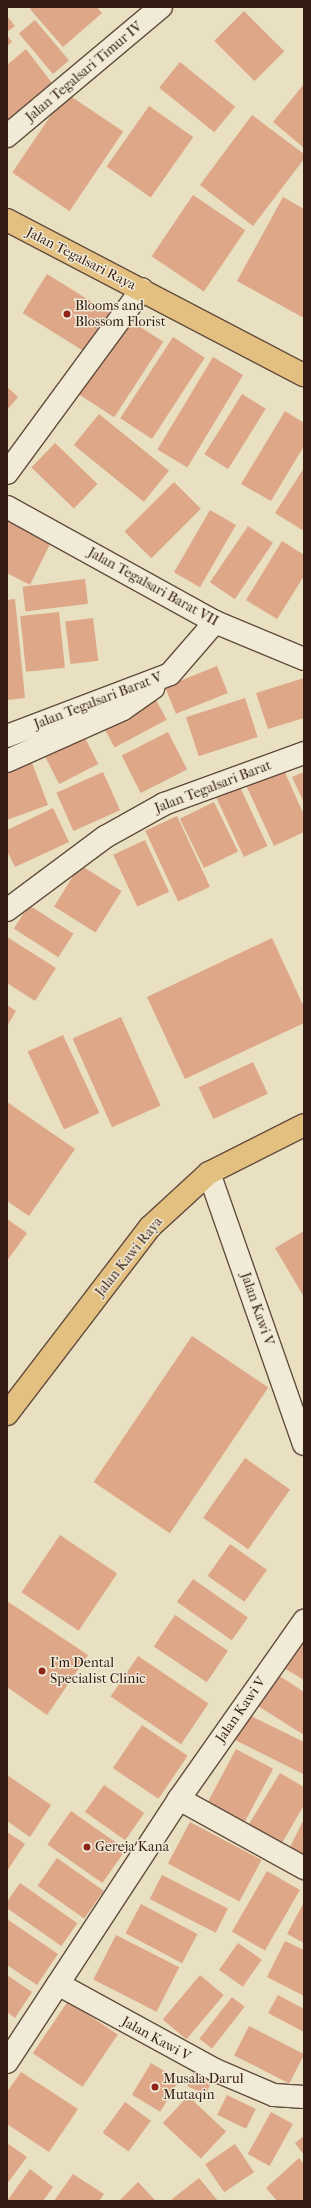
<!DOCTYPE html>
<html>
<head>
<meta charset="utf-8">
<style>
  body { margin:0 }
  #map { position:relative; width:311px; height:2208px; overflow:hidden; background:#e9dfc1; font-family:"IM FELL French Canon",serif }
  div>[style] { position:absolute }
  .building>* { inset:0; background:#dda788; transform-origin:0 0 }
  .roads { filter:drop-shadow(1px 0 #624d3e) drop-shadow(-1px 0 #624d3e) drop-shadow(0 1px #624d3e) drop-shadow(0 -1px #624d3e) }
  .minor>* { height:22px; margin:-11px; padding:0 11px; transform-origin:11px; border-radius:11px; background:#f1ead7 }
  .major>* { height:22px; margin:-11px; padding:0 11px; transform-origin:11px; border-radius:11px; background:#e4c080 }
  .dots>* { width:11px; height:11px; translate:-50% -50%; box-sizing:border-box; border:2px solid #f1ead7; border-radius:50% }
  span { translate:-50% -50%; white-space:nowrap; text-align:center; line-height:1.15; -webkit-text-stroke:3px #f1ead7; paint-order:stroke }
  .street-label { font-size:14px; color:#351c12 }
  .poi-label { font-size:14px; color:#351c12 }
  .left { translate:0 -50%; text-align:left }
  .frame { position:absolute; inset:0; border:8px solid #351c12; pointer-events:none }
</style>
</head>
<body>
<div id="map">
  <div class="building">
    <div style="clip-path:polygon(33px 7px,97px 7px,102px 13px,63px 47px,30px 9px)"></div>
    <div style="left:244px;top:11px;width:57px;height:42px;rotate:45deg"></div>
    <div style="clip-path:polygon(7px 16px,15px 26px,7px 32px)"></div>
    <div style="left:35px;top:20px;width:53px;height:21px;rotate:50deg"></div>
    <div style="clip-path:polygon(7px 35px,12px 42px,7px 46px)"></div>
    <div style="clip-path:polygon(26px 49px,55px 87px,7px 124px,7px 65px)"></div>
    <div style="left:180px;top:62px;width:71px;height:33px;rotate:39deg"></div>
    <div style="clip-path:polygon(304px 84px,304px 148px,273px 122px)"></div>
    <div style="left:66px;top:93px;width:69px;height:96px;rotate:34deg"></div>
    <div style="left:149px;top:106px;width:54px;height:74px;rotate:35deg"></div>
    <div style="clip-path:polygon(252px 115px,304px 154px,304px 159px,253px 226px,200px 185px)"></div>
    <div style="left:193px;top:195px;width:63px;height:74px;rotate:34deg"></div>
    <div style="clip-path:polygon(283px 197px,304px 209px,304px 318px,237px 281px)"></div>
    <div style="left:47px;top:274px;width:77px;height:46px;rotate:32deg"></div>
    <div style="left:128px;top:319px;width:42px;height:90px;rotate:33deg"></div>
    <div style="left:173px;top:337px;width:38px;height:97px;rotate:33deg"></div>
    <div style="left:213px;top:357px;width:35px;height:108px;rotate:31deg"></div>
    <div style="clip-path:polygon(7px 387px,18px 397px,7px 410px)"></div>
    <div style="left:242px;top:394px;width:28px;height:71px;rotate:32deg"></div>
    <div style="clip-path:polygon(285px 411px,304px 423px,304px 446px,271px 501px,241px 484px)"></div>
    <div style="left:99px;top:414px;width:90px;height:40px;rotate:39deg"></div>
    <div style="left:55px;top:443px;width:59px;height:34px;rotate:44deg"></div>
    <div style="clip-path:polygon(304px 468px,304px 528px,302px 530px,275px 513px)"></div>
    <div style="left:174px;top:482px;width:38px;height:70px;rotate:45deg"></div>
    <div style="left:210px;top:510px;width:30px;height:72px;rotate:30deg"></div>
    <div style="clip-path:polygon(7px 519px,51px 542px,30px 585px,7px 573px)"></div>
    <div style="left:248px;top:526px;width:30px;height:68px;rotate:34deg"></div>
    <div style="clip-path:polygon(282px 541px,304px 555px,304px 576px,277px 619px,246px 600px)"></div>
    <div style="left:85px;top:579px;width:25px;height:63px;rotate:83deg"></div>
    <div style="clip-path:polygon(15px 599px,25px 698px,7px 700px,7px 600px)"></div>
    <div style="left:59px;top:612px;width:56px;height:39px;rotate:84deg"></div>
    <div style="left:93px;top:618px;width:43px;height:28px;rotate:83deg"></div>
    <div style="left:217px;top:666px;width:29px;height:56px;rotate:68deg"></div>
    <div style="clip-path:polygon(304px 678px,304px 718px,268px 729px,256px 693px)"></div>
    <div style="left:154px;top:696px;width:27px;height:59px;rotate:62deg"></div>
    <div style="left:245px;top:698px;width:41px;height:62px;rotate:72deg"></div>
    <div style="left:82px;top:732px;width:36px;height:44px;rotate:63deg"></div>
    <div style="left:168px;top:732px;width:42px;height:52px;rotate:63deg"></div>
    <div style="clip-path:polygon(31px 760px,48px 805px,7px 820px,7px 769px)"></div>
    <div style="clip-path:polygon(283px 768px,304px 815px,304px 832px,274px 846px,246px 785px)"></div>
    <div style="left:103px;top:772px;width:42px;height:51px;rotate:66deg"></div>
    <div style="clip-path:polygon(304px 772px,304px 803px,292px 777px)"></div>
    <div style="left:240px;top:787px;width:65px;height:26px;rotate:65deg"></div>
    <div style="left:214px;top:802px;width:55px;height:38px;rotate:64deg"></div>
    <div style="clip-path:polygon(53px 808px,69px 842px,15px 867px,7px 851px,7px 830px)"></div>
    <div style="left:177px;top:816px;width:78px;height:35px;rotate:65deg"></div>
    <div style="left:145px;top:840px;width:57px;height:35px;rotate:65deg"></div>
    <div style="left:80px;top:865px;width:49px;height:49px;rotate:32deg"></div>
    <div style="left:29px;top:905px;width:53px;height:28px;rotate:33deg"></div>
    <div style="clip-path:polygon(7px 937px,56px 968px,35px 1001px,7px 983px)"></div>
    <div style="clip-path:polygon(272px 938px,304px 1007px,304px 1023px,185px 1079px,147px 997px)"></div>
    <div style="clip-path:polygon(7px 1005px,16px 1011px,7px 1026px)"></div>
    <div style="left:121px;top:1017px;width:97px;height:53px;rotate:66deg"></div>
    <div style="left:63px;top:1035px;width:86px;height:39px;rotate:65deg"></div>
    <div style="left:253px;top:1062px;width:35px;height:60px;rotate:65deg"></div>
    <div style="clip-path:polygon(7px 1102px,75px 1149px,29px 1216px,7px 1201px)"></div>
    <div style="clip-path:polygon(7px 1219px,27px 1233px,7px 1261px)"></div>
    <div style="clip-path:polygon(304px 1231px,304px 1297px,275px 1248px)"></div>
    <div style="left:192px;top:1336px;width:92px;height:176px;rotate:34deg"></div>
    <div style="left:245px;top:1458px;width:55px;height:73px;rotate:35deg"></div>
    <div style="left:60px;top:1535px;width:69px;height:69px;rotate:34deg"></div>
    <div style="left:230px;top:1544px;width:45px;height:39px;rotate:35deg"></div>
    <div style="left:193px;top:1579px;width:67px;height:28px;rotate:35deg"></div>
    <div style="clip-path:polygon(7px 1601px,88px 1655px,47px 1715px,7px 1687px)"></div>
    <div style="left:175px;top:1615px;width:64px;height:38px;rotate:34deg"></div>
    <div style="clip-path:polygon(304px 1636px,304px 1680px,284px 1668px)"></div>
    <div style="left:138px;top:1656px;width:85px;height:49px;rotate:34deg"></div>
    <div style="clip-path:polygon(278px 1675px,304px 1692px,304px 1735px,258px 1706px)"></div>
    <div style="clip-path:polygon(247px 1714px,304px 1742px,303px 1774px,235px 1740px)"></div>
    <div style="left:142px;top:1725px;width:55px;height:52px;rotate:34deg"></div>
    <div style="left:236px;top:1749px;width:42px;height:60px;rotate:28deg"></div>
    <div style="clip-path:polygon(280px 1773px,304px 1787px,304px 1805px,282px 1843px,249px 1824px)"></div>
    <div style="clip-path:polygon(7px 1775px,51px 1805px,30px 1837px,7px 1821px)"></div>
    <div style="left:104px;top:1785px;width:49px;height:33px;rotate:35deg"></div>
    <div style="left:71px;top:1811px;width:67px;height:41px;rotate:35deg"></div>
    <div style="clip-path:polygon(304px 1819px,304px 1856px,289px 1849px)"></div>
    <div style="left:190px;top:1822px;width:81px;height:47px;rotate:28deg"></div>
    <div style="clip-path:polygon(7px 1832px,25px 1844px,7px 1871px)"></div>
    <div style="left:57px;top:1858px;width:57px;height:34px;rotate:35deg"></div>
    <div style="left:267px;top:1871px;width:38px;height:70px;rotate:30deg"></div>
    <div style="left:162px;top:1875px;width:74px;height:27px;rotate:27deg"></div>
    <div style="left:20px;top:1883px;width:70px;height:28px;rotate:35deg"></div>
    <div style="clip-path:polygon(304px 1902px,304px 1943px,287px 1934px)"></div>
    <div style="left:141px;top:1904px;width:64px;height:33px;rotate:28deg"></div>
    <div style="clip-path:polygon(7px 1919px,58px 1954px,37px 1985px,7px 1965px)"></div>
    <div style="left:116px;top:1935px;width:71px;height:50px;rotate:27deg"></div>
    <div style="clip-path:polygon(285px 1941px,304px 1950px,304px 1996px,267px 1977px)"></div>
    <div style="left:238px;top:1943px;width:29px;height:33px;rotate:35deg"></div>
    <div style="clip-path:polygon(7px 1975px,32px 1992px,15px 2018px,7px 2012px)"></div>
    <div style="left:200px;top:1975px;width:31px;height:58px;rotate:40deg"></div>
    <div style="clip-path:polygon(278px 1995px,304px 2009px,304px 2032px,268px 2013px)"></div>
    <div style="left:232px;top:1997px;width:16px;height:53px;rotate:38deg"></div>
    <div style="left:68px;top:2001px;width:60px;height:63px;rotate:34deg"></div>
    <div style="left:249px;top:2026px;width:62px;height:33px;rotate:27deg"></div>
    <div style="left:151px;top:2063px;width:33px;height:37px;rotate:31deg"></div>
    <div style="left:196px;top:2067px;width:20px;height:21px;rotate:24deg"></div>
    <div style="clip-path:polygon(21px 2072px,78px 2109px,49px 2152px,7px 2124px,7px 2092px)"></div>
    <div style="left:227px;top:2095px;width:32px;height:22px;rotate:26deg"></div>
    <div style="left:188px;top:2096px;width:52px;height:37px;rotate:43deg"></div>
    <div style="left:125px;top:2102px;width:32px;height:38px;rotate:36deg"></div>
    <div style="left:271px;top:2112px;width:25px;height:48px;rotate:29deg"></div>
    <div style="clip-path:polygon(304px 2136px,304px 2155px,295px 2143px)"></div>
    <div style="clip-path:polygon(7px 2143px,27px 2157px,7px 2184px)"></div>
    <div style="left:235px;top:2144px;width:34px;height:36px;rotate:56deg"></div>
    <div style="clip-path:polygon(299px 2158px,304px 2164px,304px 2201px,277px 2201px,266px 2188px)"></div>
    <div style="clip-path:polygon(30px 2169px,53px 2187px,43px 2201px,7px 2201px)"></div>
    <div style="clip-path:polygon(73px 2174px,104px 2194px,99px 2201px,54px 2201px)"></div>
    <div style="clip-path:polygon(199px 2178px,218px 2201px,174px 2201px,172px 2199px)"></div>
    <div style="clip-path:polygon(138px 2182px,156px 2201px,119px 2201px)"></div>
  </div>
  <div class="roads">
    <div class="minor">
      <div style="left:7px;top:136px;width:201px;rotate:-40deg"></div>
      <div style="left:7px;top:473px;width:228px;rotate:-53.7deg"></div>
      <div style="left:7px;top:507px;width:238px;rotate:28.9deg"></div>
      <div style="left:215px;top:622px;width:96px;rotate:22.6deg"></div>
      <div style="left:7px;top:736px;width:174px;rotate:-20.8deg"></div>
      <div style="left:170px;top:674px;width:69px;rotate:-49.1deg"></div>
      <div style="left:7px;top:761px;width:127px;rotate:-24.1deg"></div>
      <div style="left:123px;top:709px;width:37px;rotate:-35deg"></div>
      <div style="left:7px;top:910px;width:122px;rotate:-36.7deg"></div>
      <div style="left:105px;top:837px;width:68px;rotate:-29.2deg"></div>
      <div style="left:164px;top:804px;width:149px;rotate:-20deg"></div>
      <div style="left:209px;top:1173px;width:287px;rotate:70.7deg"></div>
      <div style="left:179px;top:1799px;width:143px;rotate:28.9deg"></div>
      <div style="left:58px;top:1984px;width:179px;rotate:28.7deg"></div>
      <div style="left:215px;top:2070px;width:64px;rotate:23deg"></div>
      <div style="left:274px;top:2095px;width:30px;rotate:4deg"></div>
      <div style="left:7px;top:2062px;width:314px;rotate:-56.8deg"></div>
      <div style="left:179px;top:1799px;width:218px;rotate:-54.9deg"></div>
    </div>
    <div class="major">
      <div style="left:7px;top:220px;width:335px;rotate:27.6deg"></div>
      <div style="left:7px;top:1414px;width:235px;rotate:-52.6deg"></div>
      <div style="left:150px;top:1227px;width:80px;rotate:-42.5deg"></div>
      <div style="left:209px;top:1173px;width:106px;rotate:-26.8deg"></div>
    </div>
  </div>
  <div class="dots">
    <div style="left:67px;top:314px;background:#8f2418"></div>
    <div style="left:42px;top:1671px;background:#8f2418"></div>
    <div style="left:87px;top:1847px;background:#8f2418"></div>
    <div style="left:155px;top:2087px;background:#8f2418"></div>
  </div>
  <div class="street-label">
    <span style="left:84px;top:72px;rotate:-40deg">Jalan Tegalsari Timur IV</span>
    <span style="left:81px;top:259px;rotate:27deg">Jalan Tegalsari Raya</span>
    <span style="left:153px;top:587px;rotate:29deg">Jalan Tegalsari Barat VII</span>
    <span style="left:98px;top:701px;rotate:-21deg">Jalan Tegalsari Barat V</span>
    <span style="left:213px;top:787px;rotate:-21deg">Jalan Tegalsari Barat</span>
    <span style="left:129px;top:1257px;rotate:-51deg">Jalan Kawi Raya</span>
    <span style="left:257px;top:1309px;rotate:71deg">Jalan Kawi V</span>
    <span style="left:241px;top:1710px;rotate:-55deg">Jalan Kawi V</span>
    <span style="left:156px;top:2039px;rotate:29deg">Jalan Kawi V</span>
  </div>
  <div class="poi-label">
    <span class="left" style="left:75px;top:314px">Blooms and<br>Blossom Florist</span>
    <span class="left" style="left:50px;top:1671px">I'm Dental<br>Specialist Clinic</span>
    <span class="left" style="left:95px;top:1847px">Gereja Kana</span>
    <span class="left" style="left:163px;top:2087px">Musala Darul<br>Mutaqin</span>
  </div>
  <div class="frame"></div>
</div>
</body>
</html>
